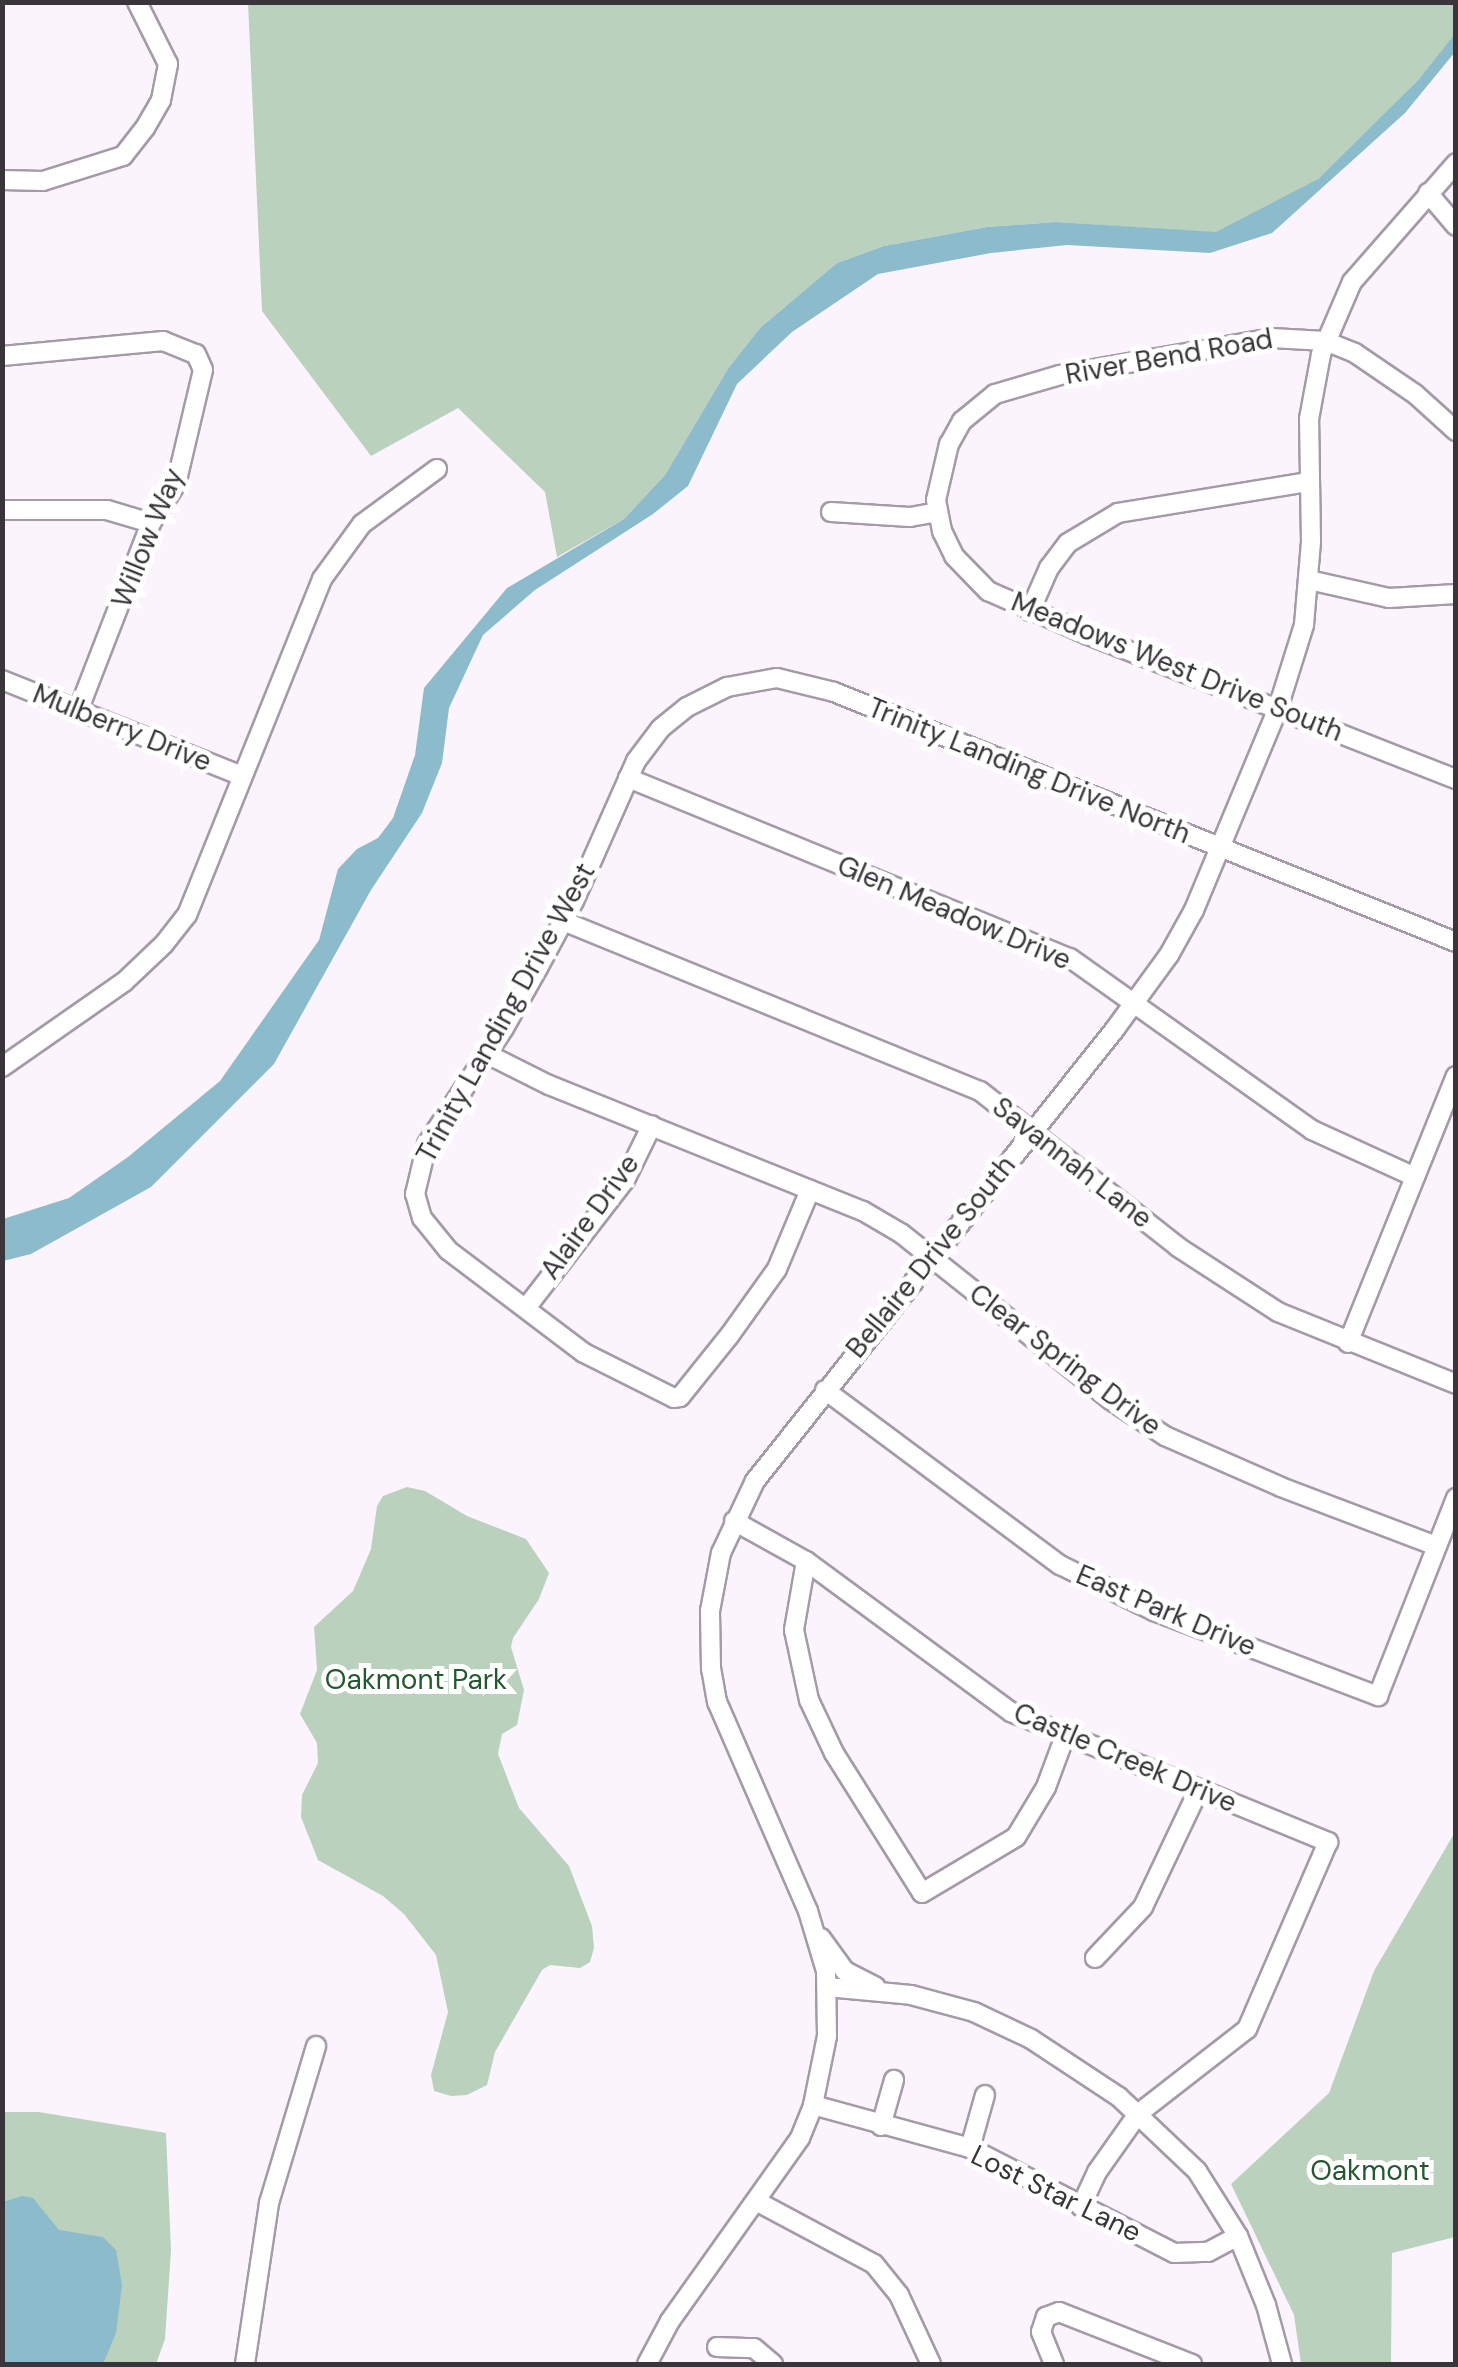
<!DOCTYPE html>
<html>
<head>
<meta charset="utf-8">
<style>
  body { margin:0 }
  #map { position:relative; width:1458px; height:2367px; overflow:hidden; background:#fbf4fd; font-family:"DM Sans",sans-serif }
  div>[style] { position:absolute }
  .green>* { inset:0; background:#bad1bd }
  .water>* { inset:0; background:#8cbbcc }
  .roads { filter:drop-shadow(2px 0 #a49aa8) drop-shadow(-2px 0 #a49aa8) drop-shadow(0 2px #a49aa8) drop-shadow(0 -2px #a49aa8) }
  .minor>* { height:18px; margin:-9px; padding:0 9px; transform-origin:9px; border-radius:9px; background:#fff }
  span { translate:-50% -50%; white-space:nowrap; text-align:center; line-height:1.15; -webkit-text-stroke:10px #fff; paint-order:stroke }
  .street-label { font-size:28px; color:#39353a }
  .park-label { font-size:28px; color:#255831 }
  .frame { position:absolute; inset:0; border:5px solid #39353a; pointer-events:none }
</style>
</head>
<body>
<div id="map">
  <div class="green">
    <div style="clip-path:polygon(1455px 2px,1456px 34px,1418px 80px,1318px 179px,1248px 219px,1216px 233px,1056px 222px,987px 227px,884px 246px,837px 263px,761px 327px,729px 367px,665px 475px,624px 519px,557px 557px,545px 492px,458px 408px,371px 456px,262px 311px,248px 3px)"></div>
    <div style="clip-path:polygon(407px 1487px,425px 1491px,467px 1516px,526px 1539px,549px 1573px,539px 1599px,513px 1638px,511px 1647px,524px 1690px,517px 1725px,502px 1734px,498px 1754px,519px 1808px,569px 1866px,592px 1926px,594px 1948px,590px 1962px,580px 1968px,550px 1965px,542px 1970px,495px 2052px,487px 2085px,467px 2095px,451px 2096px,434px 2091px,431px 2075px,448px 2012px,436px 1955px,404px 1914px,383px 1896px,318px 1860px,301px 1817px,302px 1795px,318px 1763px,317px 1743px,300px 1714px,317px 1670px,314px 1627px,353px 1591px,371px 1549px,377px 1506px,383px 1496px)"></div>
    <div style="clip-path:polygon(1455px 1832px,1455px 2237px,1392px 2253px,1391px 2364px,1301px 2364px,1294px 2315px,1231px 2184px,1329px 2093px,1374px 1971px)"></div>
    <div style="clip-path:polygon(2px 2112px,39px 2112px,166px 2133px,171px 2250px,165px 2339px,156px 2364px,3px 2364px)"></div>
  </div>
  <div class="water">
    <div style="clip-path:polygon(1455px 34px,1455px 52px,1405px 113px,1272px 233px,1210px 253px,1067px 245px,991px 253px,878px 274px,792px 332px,737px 384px,688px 486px,653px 514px,535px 590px,483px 635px,449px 708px,442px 763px,422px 813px,371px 890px,274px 1064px,151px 1187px,31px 1254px,3px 1261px,3px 1219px,69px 1198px,128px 1157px,220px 1081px,319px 940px,338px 869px,357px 849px,378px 838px,393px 818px,415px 755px,424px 688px,507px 588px,624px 519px,665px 475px,729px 367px,761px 327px,837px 263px,884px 246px,987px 227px,1056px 222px,1216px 232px,1318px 179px,1418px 80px)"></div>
    <div style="clip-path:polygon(22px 2196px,33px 2198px,59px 2230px,103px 2237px,116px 2250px,122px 2285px,116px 2333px,103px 2364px,3px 2364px,3px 2202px)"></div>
  </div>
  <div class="roads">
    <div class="minor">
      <div style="left:2px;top:180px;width:41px;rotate:1.4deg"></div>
      <div style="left:43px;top:181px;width:84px;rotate:-17.4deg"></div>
      <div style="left:123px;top:156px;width:36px;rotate:-52deg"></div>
      <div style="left:145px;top:128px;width:32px;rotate:-60deg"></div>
      <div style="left:161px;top:100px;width:37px;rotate:-79deg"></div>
      <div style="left:168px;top:64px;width:69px;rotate:-116.6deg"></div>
      <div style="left:1428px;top:193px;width:43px;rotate:49.7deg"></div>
      <div style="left:2px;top:356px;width:162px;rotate:-5.3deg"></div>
      <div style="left:163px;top:341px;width:35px;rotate:22deg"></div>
      <div style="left:196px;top:354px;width:17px;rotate:66deg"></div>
      <div style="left:203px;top:370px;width:117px;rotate:103.3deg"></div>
      <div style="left:176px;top:484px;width:46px;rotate:122.7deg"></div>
      <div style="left:151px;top:523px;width:202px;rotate:111.2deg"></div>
      <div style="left:1456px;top:431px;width:55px;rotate:-137.9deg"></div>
      <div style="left:1415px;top:394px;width:73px;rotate:-145.7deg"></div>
      <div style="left:1355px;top:353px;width:32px;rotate:-158deg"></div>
      <div style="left:1325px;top:341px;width:53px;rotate:-176.8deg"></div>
      <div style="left:1272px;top:338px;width:215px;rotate:170.1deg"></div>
      <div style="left:1060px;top:375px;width:68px;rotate:163.7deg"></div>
      <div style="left:995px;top:394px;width:43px;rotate:140.7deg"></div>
      <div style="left:962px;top:421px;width:26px;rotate:119deg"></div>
      <div style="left:949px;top:444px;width:57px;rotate:103.1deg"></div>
      <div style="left:936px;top:500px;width:32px;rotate:79deg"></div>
      <div style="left:942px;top:531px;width:28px;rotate:64deg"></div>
      <div style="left:954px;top:556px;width:49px;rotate:45.8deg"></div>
      <div style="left:988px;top:591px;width:109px;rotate:23.7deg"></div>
      <div style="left:1088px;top:635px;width:395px;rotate:21.4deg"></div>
      <div style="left:2px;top:510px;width:105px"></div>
      <div style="left:107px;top:510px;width:46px;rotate:16.5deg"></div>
      <div style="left:831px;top:512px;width:79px;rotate:3.6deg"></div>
      <div style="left:910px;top:517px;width:28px;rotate:-10deg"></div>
      <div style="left:1309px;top:580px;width:82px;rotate:12.7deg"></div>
      <div style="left:1389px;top:598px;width:67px;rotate:-3.4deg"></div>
      <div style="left:1030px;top:611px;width:47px;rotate:-66.2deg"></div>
      <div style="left:1049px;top:568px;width:31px;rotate:-53deg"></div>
      <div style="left:1068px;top:543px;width:58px;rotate:-31deg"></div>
      <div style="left:1118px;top:513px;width:192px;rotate:-9.3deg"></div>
      <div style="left:2px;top:680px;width:258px;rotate:21.8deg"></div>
      <div style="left:628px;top:778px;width:477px;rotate:22.2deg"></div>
      <div style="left:1070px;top:958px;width:297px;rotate:35.4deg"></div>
      <div style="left:1312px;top:1130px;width:113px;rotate:24.5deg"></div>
      <div style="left:563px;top:921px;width:450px;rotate:22.2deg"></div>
      <div style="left:980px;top:1091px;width:252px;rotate:38.2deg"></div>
      <div style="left:1178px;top:1247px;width:119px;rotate:33deg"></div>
      <div style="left:1278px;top:1312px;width:192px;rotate:22deg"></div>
      <div style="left:487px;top:1054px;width:69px;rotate:26.6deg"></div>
      <div style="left:549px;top:1085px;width:338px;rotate:21.9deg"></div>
      <div style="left:863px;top:1211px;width:45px;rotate:30.5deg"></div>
      <div style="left:902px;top:1234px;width:267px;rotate:38.5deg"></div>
      <div style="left:1111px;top:1400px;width:65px;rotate:33.7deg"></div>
      <div style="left:1165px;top:1436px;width:127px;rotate:23.7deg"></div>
      <div style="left:1281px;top:1487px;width:166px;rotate:20.8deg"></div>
      <div style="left:2px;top:1067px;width:149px;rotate:-34.9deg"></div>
      <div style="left:124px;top:982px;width:55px;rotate:-43.5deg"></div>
      <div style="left:164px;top:944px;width:37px;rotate:-52deg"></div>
      <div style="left:187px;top:915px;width:362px;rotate:-68.1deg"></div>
      <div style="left:322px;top:579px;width:68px;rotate:-54deg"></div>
      <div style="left:362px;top:524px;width:93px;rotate:-36.3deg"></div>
      <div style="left:810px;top:1190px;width:86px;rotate:112.7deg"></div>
      <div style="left:777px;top:1269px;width:82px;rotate:125.6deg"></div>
      <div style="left:729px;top:1336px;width:78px;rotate:128.8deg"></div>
      <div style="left:680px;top:1397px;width:6px;rotate:171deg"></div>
      <div style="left:674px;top:1398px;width:101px;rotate:-153.4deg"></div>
      <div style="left:584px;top:1353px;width:171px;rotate:-142.9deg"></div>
      <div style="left:448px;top:1250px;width:41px;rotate:-129.1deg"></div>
      <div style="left:422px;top:1218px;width:25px;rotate:-106deg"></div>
      <div style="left:415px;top:1194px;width:51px;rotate:-76.5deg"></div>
      <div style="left:427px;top:1144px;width:139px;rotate:-56.4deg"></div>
      <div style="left:504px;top:1028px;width:69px;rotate:-60.5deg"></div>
      <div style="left:538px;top:968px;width:76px;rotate:-61.8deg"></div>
      <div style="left:574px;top:901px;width:153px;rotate:-66.1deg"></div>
      <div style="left:636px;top:761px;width:41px;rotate:-52.9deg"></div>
      <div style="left:661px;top:728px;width:33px;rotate:-39deg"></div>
      <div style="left:687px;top:707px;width:45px;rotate:-26.6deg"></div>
      <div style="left:727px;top:687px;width:51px;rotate:-10.2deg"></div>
      <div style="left:777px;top:678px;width:59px;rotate:13.8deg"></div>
      <div style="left:834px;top:692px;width:670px;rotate:21.9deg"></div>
      <div style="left:526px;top:1308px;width:162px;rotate:-52.3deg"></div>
      <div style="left:625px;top:1180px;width:61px;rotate:-63.9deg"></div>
      <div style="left:1348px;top:1343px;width:288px;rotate:-68deg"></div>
      <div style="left:825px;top:1390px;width:293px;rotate:36.7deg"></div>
      <div style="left:1060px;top:1565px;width:105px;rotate:26.1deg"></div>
      <div style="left:1154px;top:1611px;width:240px;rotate:20.8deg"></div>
      <div style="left:1378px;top:1696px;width:213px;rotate:-68.5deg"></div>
      <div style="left:734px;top:1521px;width:82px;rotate:29.1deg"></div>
      <div style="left:806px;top:1561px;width:255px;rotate:36.4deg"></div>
      <div style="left:1011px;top:1712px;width:343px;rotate:22.3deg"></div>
      <div style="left:1328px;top:1842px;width:204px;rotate:113.4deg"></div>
      <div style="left:1247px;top:2029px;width:138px;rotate:142.1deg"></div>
      <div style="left:1138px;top:2114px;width:71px;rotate:125.3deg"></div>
      <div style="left:1097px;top:2172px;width:38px;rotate:115deg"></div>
      <div style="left:806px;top:1561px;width:70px;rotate:99.9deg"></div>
      <div style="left:794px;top:1630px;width:72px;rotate:77.9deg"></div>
      <div style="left:809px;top:1700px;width:59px;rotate:64.7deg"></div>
      <div style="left:834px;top:1753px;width:165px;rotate:57.8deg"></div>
      <div style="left:922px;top:1893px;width:109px;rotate:-30.8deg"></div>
      <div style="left:1016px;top:1837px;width:58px;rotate:-59deg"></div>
      <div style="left:1046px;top:1787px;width:54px;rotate:-69.6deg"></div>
      <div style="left:821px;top:1938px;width:41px;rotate:54deg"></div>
      <div style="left:845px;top:1971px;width:34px;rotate:27deg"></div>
      <div style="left:1095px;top:1958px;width:70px;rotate:-46.7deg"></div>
      <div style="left:1143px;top:1907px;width:131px;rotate:-64.6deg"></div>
      <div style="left:827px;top:1987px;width:84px;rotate:5.4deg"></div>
      <div style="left:911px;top:1995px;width:65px;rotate:15.1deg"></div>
      <div style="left:974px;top:2012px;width:63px;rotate:25.3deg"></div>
      <div style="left:1031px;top:2039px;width:105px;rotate:33.4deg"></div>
      <div style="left:1119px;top:2097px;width:108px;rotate:43.5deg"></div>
      <div style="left:1197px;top:2171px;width:77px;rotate:57.8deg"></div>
      <div style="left:1238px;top:2236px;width:74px;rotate:67.9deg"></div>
      <div style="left:1266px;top:2305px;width:61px;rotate:74.8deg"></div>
      <div style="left:813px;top:2105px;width:163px;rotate:15.3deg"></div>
      <div style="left:970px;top:2148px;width:229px;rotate:27.2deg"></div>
      <div style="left:1174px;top:2253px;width:34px;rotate:-2deg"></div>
      <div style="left:1208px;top:2252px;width:34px;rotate:-28deg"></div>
      <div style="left:881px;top:2126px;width:48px;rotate:-74.2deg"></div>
      <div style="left:970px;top:2148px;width:55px;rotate:-74.2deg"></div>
      <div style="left:756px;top:2201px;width:134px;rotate:28.1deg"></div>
      <div style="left:874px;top:2264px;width:40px;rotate:51deg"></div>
      <div style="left:899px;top:2295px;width:76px;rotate:65.1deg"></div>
      <div style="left:717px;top:2347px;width:37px;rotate:2deg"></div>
      <div style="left:754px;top:2348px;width:25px;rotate:40deg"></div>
      <div style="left:245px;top:2364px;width:163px;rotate:-81.5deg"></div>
      <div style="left:269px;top:2203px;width:164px;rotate:-73.3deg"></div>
      <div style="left:647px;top:2364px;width:49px;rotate:-61.9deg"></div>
      <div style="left:670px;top:2321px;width:224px;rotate:-54.6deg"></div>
      <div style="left:800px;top:2138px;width:35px;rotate:-68deg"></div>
      <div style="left:813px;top:2105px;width:70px;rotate:-78.5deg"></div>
      <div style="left:827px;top:2036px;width:65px;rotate:-90.9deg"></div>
      <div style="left:826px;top:1971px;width:63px;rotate:-106.7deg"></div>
      <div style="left:808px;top:1911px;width:228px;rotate:-113.5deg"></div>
      <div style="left:717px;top:1702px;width:34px;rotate:-100deg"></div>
      <div style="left:711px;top:1669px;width:58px;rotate:-91deg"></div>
      <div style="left:710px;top:1611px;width:59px;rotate:-79.3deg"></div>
      <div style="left:721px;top:1553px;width:80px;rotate:-64.7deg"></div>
      <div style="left:755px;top:1481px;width:578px;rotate:-51.46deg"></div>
      <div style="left:1115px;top:1029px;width:92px;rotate:-53.9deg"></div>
      <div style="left:1169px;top:955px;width:51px;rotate:-60.9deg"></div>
      <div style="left:1194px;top:910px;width:219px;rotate:-67.4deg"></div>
      <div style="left:1278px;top:708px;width:87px;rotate:-72.6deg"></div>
      <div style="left:1304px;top:625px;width:83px;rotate:-85.2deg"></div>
      <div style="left:1311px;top:542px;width:123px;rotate:-90.9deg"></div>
      <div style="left:1309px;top:419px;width:66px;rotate:-79.5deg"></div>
      <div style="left:1321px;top:354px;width:78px;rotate:-66.7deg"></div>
      <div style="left:1352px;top:282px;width:158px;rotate:-48.8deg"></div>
      <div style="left:1054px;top:2364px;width:35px;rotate:-112deg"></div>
      <div style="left:1041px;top:2332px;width:16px;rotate:-72deg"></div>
      <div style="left:1046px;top:2317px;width:14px;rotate:-21deg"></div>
      <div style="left:1059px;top:2312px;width:143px;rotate:21.4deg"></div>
    </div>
  </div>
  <div class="street-label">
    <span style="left:1169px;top:357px;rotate:-10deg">River Bend Road</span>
    <span style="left:148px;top:538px;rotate:-68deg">Willow Way</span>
    <span style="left:1177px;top:667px;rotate:22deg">Meadows West Drive South</span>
    <span style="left:122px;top:728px;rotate:22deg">Mulberry Drive</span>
    <span style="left:1029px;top:771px;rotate:22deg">Trinity Landing Drive North</span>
    <span style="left:954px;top:913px;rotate:23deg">Glen Meadow Drive</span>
    <span style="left:506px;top:1013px;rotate:-61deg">Trinity Landing Drive West</span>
    <span style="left:1072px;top:1163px;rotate:38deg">Savannah Lane</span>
    <span style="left:590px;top:1217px;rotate:-54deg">Alaire Drive</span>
    <span style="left:931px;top:1257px;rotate:-51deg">Bellaire Drive South</span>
    <span style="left:1065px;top:1360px;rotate:37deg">Clear Spring Drive</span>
    <span style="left:1166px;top:1611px;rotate:23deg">East Park Drive</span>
    <span style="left:1125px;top:1758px;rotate:23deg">Castle Creek Drive</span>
    <span style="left:1056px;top:2194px;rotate:26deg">Lost Star Lane</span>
  </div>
  <div class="park-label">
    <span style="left:416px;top:1680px">Oakmont Park</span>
    <span style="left:1370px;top:2171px">Oakmont</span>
  </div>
  <div class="frame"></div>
</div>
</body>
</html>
